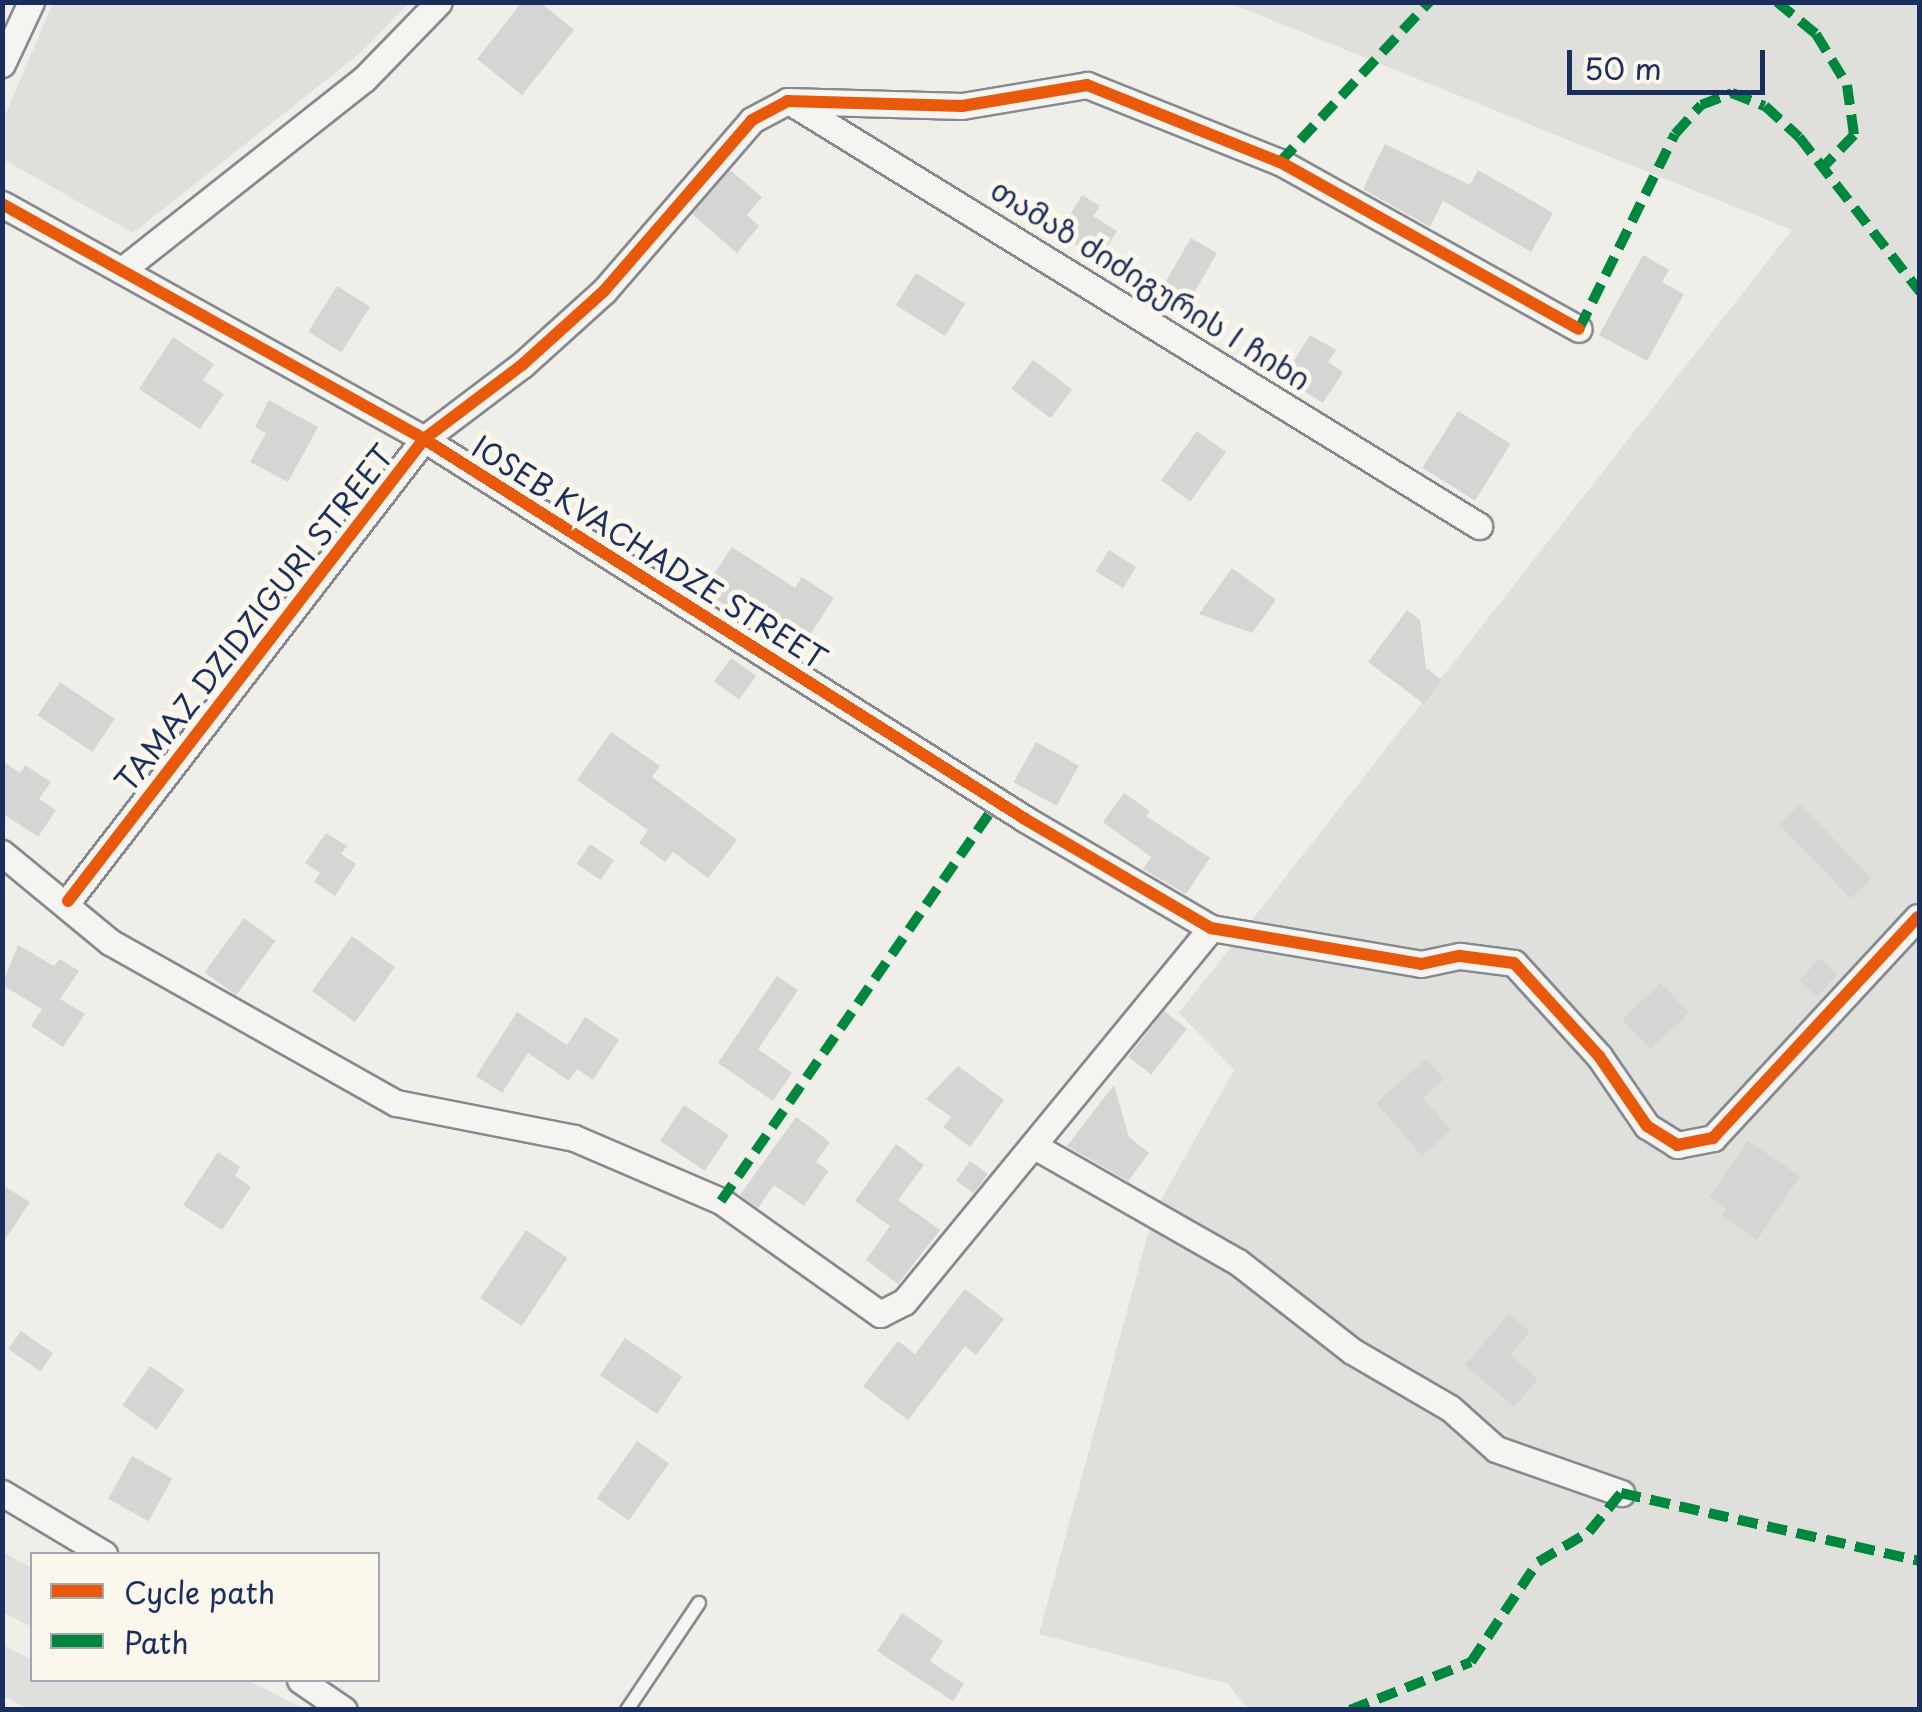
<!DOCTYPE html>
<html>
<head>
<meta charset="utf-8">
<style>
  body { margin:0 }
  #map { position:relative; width:1922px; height:1712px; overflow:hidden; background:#efeee9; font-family:"Playpen Sans","Noto Sans Georgian",sans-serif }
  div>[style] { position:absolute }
  .green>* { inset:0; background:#dfdfdc }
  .building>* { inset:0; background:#d5d5d4; transform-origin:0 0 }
  .roads { filter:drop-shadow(2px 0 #868a90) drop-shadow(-2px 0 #868a90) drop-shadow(0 2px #868a90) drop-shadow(0 -2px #868a90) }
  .service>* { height:12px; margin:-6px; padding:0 6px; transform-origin:6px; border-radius:6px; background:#f5f4f0 }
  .minor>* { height:25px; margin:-12.5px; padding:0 12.5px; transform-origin:12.5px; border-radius:12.5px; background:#f5f4f0 }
  .quiet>* { height:10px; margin-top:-5px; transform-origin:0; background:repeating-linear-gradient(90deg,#00873e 0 20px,transparent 0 30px) }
  .cycleway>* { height:12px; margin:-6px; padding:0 6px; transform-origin:6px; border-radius:6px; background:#e8590c }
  span { translate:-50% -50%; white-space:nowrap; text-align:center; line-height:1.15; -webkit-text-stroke:10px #fbf7ec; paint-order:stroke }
  .street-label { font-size:30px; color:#1b2f5e }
  .frame { position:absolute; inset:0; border:5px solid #1b2f5e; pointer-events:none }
  .legend { position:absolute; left:30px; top:1552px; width:350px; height:130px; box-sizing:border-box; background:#fbf7ec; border:2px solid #a1a7b3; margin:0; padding:12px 18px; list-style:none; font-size:30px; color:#1b2f5e }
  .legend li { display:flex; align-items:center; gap:20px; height:50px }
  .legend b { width:50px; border:2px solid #a1a7b3 }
  .scale { position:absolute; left:1567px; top:50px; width:198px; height:45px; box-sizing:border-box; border:5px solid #1b2f5e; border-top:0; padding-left:12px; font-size:30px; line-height:35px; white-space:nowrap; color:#1b2f5e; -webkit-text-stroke:8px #fbf7ec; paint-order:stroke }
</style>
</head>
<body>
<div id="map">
  <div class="green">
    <div style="clip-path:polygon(53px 3px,53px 2px,409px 3px,359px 54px,133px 233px,3px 159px,3px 120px)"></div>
    <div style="clip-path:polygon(1229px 3px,1919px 3px,1919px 1709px,1248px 1709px,1228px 1684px,1039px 1634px,1154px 1212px,1234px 1070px,1179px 1013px,1792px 230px)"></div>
    <div style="clip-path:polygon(3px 1552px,32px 1568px,32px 1627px,3px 1612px)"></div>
    <div style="clip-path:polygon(3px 1645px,32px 1660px,32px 1680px,247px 1680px,304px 1709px,28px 1709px,3px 1696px)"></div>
  </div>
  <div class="building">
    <div style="clip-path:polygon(522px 2px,540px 2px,574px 30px,522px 95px,477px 59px)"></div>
    <div style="clip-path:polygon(1385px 144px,1470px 185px,1478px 170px,1553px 213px,1531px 252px,1443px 201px,1430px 227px,1363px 189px)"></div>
    <div style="clip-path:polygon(730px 170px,762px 197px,747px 215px,759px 226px,737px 253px,692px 214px)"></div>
    <div style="clip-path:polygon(1082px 195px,1100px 206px,1093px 216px,1117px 231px,1099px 259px,1058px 234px)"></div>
    <div style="left:1191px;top:238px;width:30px;height:78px;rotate:30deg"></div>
    <div style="clip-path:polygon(1643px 255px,1669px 270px,1662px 282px,1684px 294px,1647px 361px,1599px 335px)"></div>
    <div style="left:916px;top:273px;width:58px;height:38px;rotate:32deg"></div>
    <div style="left:337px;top:286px;width:39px;height:54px;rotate:32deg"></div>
    <div style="clip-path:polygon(1310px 335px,1336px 350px,1328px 362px,1343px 372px,1323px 403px,1283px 378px)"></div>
    <div style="clip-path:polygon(173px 337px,214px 364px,203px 380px,224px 394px,200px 429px,139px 389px)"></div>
    <div style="left:1033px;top:360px;width:49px;height:36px;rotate:37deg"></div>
    <div style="clip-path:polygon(269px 400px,318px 427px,288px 482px,250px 462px,266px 433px,255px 427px)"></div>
    <div style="left:1458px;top:411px;width:62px;height:67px;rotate:32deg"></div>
    <div style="left:1197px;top:431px;width:36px;height:61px;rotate:36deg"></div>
    <div style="clip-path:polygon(732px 547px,795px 588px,802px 577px,834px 598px,808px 638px,749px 600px,740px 615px,703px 590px)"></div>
    <div style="left:1109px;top:550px;width:32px;height:25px;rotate:32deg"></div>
    <div style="clip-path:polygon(1232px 568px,1276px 600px,1252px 633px,1199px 614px)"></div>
    <div style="clip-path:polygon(1407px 610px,1420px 620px,1426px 668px,1442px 680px,1424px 704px,1368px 662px)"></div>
    <div style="left:731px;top:658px;width:31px;height:29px;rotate:36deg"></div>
    <div style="left:60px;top:682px;width:66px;height:40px;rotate:34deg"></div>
    <div style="clip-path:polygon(611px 732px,660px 766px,652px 777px,737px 840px,708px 878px,673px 852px,665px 862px,639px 843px,648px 830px,577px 780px)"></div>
    <div style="left:1036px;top:742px;width:49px;height:46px;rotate:29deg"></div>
    <div style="clip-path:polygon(2px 761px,20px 773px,25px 765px,51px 782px,39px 799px,56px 810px,38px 837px,2px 813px)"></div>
    <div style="clip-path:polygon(1124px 793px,1150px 811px,1146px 816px,1210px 858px,1186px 894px,1143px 869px,1151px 857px,1103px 822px)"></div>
    <div style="left:1800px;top:804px;width:103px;height:29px;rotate:46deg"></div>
    <div style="clip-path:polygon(326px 833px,347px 846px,341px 854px,356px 864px,335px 896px,314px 882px,320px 873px,305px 863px)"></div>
    <div style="left:590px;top:844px;width:29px;height:24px;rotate:34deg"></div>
    <div style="left:244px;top:918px;width:39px;height:67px;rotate:36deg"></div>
    <div style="left:352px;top:936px;width:53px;height:68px;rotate:36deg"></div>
    <div style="clip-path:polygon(18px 945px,54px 966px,60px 959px,79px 971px,60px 999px,85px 1014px,63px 1047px,31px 1026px,42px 1009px,2px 985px)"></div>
    <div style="left:1820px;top:958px;width:24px;height:31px;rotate:42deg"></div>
    <div style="clip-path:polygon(777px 976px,798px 990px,758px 1049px,792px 1073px,773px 1101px,718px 1063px)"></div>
    <div style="left:1661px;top:983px;width:41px;height:53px;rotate:47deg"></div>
    <div style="left:1164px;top:1011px;width:29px;height:58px;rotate:38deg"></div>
    <div style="clip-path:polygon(517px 1012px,567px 1045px,585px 1017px,619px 1040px,593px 1080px,577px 1069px,569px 1081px,528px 1053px,502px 1093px,476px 1076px)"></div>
    <div style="clip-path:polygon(1426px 1059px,1444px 1079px,1423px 1098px,1451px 1130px,1422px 1156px,1376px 1103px)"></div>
    <div style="clip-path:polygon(958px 1066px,1004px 1100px,970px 1147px,943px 1127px,951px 1117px,926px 1099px)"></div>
    <div style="clip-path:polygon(1114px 1085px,1129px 1137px,1149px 1153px,1128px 1181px,1067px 1146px)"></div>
    <div style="left:684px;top:1105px;width:54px;height:43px;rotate:34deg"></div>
    <div style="clip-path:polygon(796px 1117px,830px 1142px,816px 1162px,829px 1171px,804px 1206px,774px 1185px,758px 1208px,740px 1195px)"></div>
    <div style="clip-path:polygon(1748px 1141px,1800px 1176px,1757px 1240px,1721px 1216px,1726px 1209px,1709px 1197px)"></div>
    <div style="clip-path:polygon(896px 1144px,924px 1165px,898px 1200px,940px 1230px,898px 1284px,866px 1260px,890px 1226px,855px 1201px)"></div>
    <div style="clip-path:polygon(218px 1152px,240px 1167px,235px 1176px,251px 1187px,222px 1230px,183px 1205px)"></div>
    <div style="left:970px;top:1161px;width:22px;height:24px;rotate:36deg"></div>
    <div style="clip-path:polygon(2px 1185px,30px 1202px,2px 1244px)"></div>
    <div style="left:526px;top:1230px;width:50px;height:82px;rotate:34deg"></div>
    <div style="clip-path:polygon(965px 1289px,1004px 1319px,976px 1355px,965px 1346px,908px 1420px,863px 1386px,898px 1341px,915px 1354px)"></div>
    <div style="clip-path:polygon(1509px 1314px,1530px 1332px,1510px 1355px,1538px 1379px,1514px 1407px,1465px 1365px)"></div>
    <div style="left:21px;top:1331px;width:39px;height:22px;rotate:35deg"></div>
    <div style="left:625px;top:1338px;width:69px;height:45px;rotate:34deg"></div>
    <div style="left:150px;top:1366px;width:42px;height:48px;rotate:35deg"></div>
    <div style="left:637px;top:1441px;width:39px;height:70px;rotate:35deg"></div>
    <div style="left:132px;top:1456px;width:46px;height:49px;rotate:29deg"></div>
    <div style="clip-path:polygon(902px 1613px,943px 1641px,930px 1661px,964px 1684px,953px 1701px,877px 1651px)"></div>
  </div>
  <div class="roads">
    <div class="service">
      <div style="left:627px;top:1710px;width:129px;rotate:-56.1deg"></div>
    </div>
    <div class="minor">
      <div style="left:2px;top:64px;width:68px;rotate:-64.9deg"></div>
      <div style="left:792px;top:103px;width:807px;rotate:31.62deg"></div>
      <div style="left:2px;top:204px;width:483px;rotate:29.1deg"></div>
      <div style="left:424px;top:439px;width:711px;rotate:32.3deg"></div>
      <div style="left:1025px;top:819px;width:216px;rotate:30.4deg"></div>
      <div style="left:1211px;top:928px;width:213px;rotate:9.7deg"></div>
      <div style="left:1421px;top:964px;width:40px;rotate:-12deg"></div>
      <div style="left:1460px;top:956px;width:54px;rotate:7.4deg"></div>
      <div style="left:1514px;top:963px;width:126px;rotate:47.6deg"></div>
      <div style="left:1599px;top:1056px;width:85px;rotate:55.6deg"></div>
      <div style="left:1647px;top:1126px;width:36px;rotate:32deg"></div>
      <div style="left:1677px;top:1145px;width:37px;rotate:-11deg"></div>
      <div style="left:1713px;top:1138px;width:301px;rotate:-47.2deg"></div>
      <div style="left:122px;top:270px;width:308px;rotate:-38.3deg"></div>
      <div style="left:364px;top:79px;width:107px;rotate:-45.8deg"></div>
      <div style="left:2px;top:853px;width:140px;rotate:39.5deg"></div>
      <div style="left:110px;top:942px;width:328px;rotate:29.4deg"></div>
      <div style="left:396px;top:1103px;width:181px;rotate:11.1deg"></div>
      <div style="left:574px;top:1138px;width:160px;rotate:23.2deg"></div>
      <div style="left:721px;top:1201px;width:195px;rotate:35.4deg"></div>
      <div style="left:880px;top:1314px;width:27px;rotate:-27deg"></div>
      <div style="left:904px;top:1302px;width:484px;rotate:-50.6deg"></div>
      <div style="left:68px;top:901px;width:583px;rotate:-52.38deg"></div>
      <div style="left:424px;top:439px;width:123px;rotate:-37.1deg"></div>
      <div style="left:522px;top:365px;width:110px;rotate:-42.1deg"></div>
      <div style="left:604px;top:291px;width:226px;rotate:-49.1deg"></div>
      <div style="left:752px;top:120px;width:40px;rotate:-28deg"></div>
      <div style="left:787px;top:101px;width:175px;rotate:1.6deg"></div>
      <div style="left:962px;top:106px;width:127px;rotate:-9.5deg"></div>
      <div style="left:1087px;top:85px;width:208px;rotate:21.8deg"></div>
      <div style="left:1280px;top:162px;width:342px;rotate:29.2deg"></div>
      <div style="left:1036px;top:1147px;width:232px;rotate:29.7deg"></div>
      <div style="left:1238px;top:1262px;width:145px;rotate:38deg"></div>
      <div style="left:1352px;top:1351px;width:113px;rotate:30.2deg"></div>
      <div style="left:1450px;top:1408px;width:62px;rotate:41.7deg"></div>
      <div style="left:1496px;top:1449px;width:133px;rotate:19.4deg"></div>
      <div style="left:2px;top:1493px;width:119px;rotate:30.9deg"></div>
      <div style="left:300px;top:1680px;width:53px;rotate:34.3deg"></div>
    </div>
  </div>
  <div class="quiet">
    <div style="left:1777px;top:2px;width:50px;rotate:39.4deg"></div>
    <div style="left:1816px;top:34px;width:60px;rotate:58.7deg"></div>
    <div style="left:1847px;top:85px;width:50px;rotate:82deg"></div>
    <div style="left:1854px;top:135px;width:42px;rotate:134deg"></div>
    <div style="left:1280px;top:162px;width:219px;rotate:-47deg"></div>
    <div style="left:1579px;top:329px;width:217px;rotate:-63.8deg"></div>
    <div style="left:1675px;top:134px;width:39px;rotate:-48deg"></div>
    <div style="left:1701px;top:105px;width:33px;rotate:-21deg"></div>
    <div style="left:1732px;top:93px;width:35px;rotate:22deg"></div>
    <div style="left:1765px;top:106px;width:46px;rotate:42.4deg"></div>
    <div style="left:1799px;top:137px;width:197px;rotate:52deg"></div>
    <div style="left:721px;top:1201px;width:487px;rotate:-55.3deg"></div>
    <div style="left:1350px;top:1710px;width:130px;rotate:-21.6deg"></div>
    <div style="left:1471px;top:1662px;width:120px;rotate:-56.2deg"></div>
    <div style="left:1538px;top:1562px;width:59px;rotate:-30.5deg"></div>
    <div style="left:1589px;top:1532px;width:50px;rotate:-50.6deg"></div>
    <div style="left:1621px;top:1493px;width:307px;rotate:12.8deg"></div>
  </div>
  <div class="cycleway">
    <div style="left:2px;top:204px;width:483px;rotate:29.1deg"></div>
    <div style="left:424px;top:439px;width:711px;rotate:32.3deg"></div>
    <div style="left:1025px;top:819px;width:216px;rotate:30.4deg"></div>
    <div style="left:1211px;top:928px;width:213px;rotate:9.7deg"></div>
    <div style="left:1421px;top:964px;width:40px;rotate:-12deg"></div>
    <div style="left:1460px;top:956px;width:54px;rotate:7.4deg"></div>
    <div style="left:1514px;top:963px;width:126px;rotate:47.6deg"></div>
    <div style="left:1599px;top:1056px;width:85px;rotate:55.6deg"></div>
    <div style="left:1647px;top:1126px;width:36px;rotate:32deg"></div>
    <div style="left:1677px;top:1145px;width:37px;rotate:-11deg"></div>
    <div style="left:1713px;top:1138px;width:301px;rotate:-47.2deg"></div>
    <div style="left:68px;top:901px;width:583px;rotate:-52.38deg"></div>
    <div style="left:424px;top:439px;width:123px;rotate:-37.1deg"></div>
    <div style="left:522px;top:365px;width:110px;rotate:-42.1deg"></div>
    <div style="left:604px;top:291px;width:226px;rotate:-49.1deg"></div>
    <div style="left:752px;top:120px;width:40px;rotate:-28deg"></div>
    <div style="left:787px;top:101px;width:175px;rotate:1.6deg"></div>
    <div style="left:962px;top:106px;width:127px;rotate:-9.5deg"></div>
    <div style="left:1087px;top:85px;width:208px;rotate:21.8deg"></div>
    <div style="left:1280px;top:162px;width:342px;rotate:29.2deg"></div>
  </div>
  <div class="street-label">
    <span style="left:1151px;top:284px;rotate:32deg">თამაზ ძიძიგურის I ჩიხი</span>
    <span style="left:650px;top:552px;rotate:32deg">IOSEB KVACHADZE STREET</span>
    <span style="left:254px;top:618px;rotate:-52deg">TAMAZ DZIDZIGURI STREET</span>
  </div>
  <div class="frame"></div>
  <ul class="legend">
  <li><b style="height:12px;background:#e8590c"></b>Cycle path</li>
  <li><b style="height:12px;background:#00873e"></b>Path</li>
  </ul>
  <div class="scale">50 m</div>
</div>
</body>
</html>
